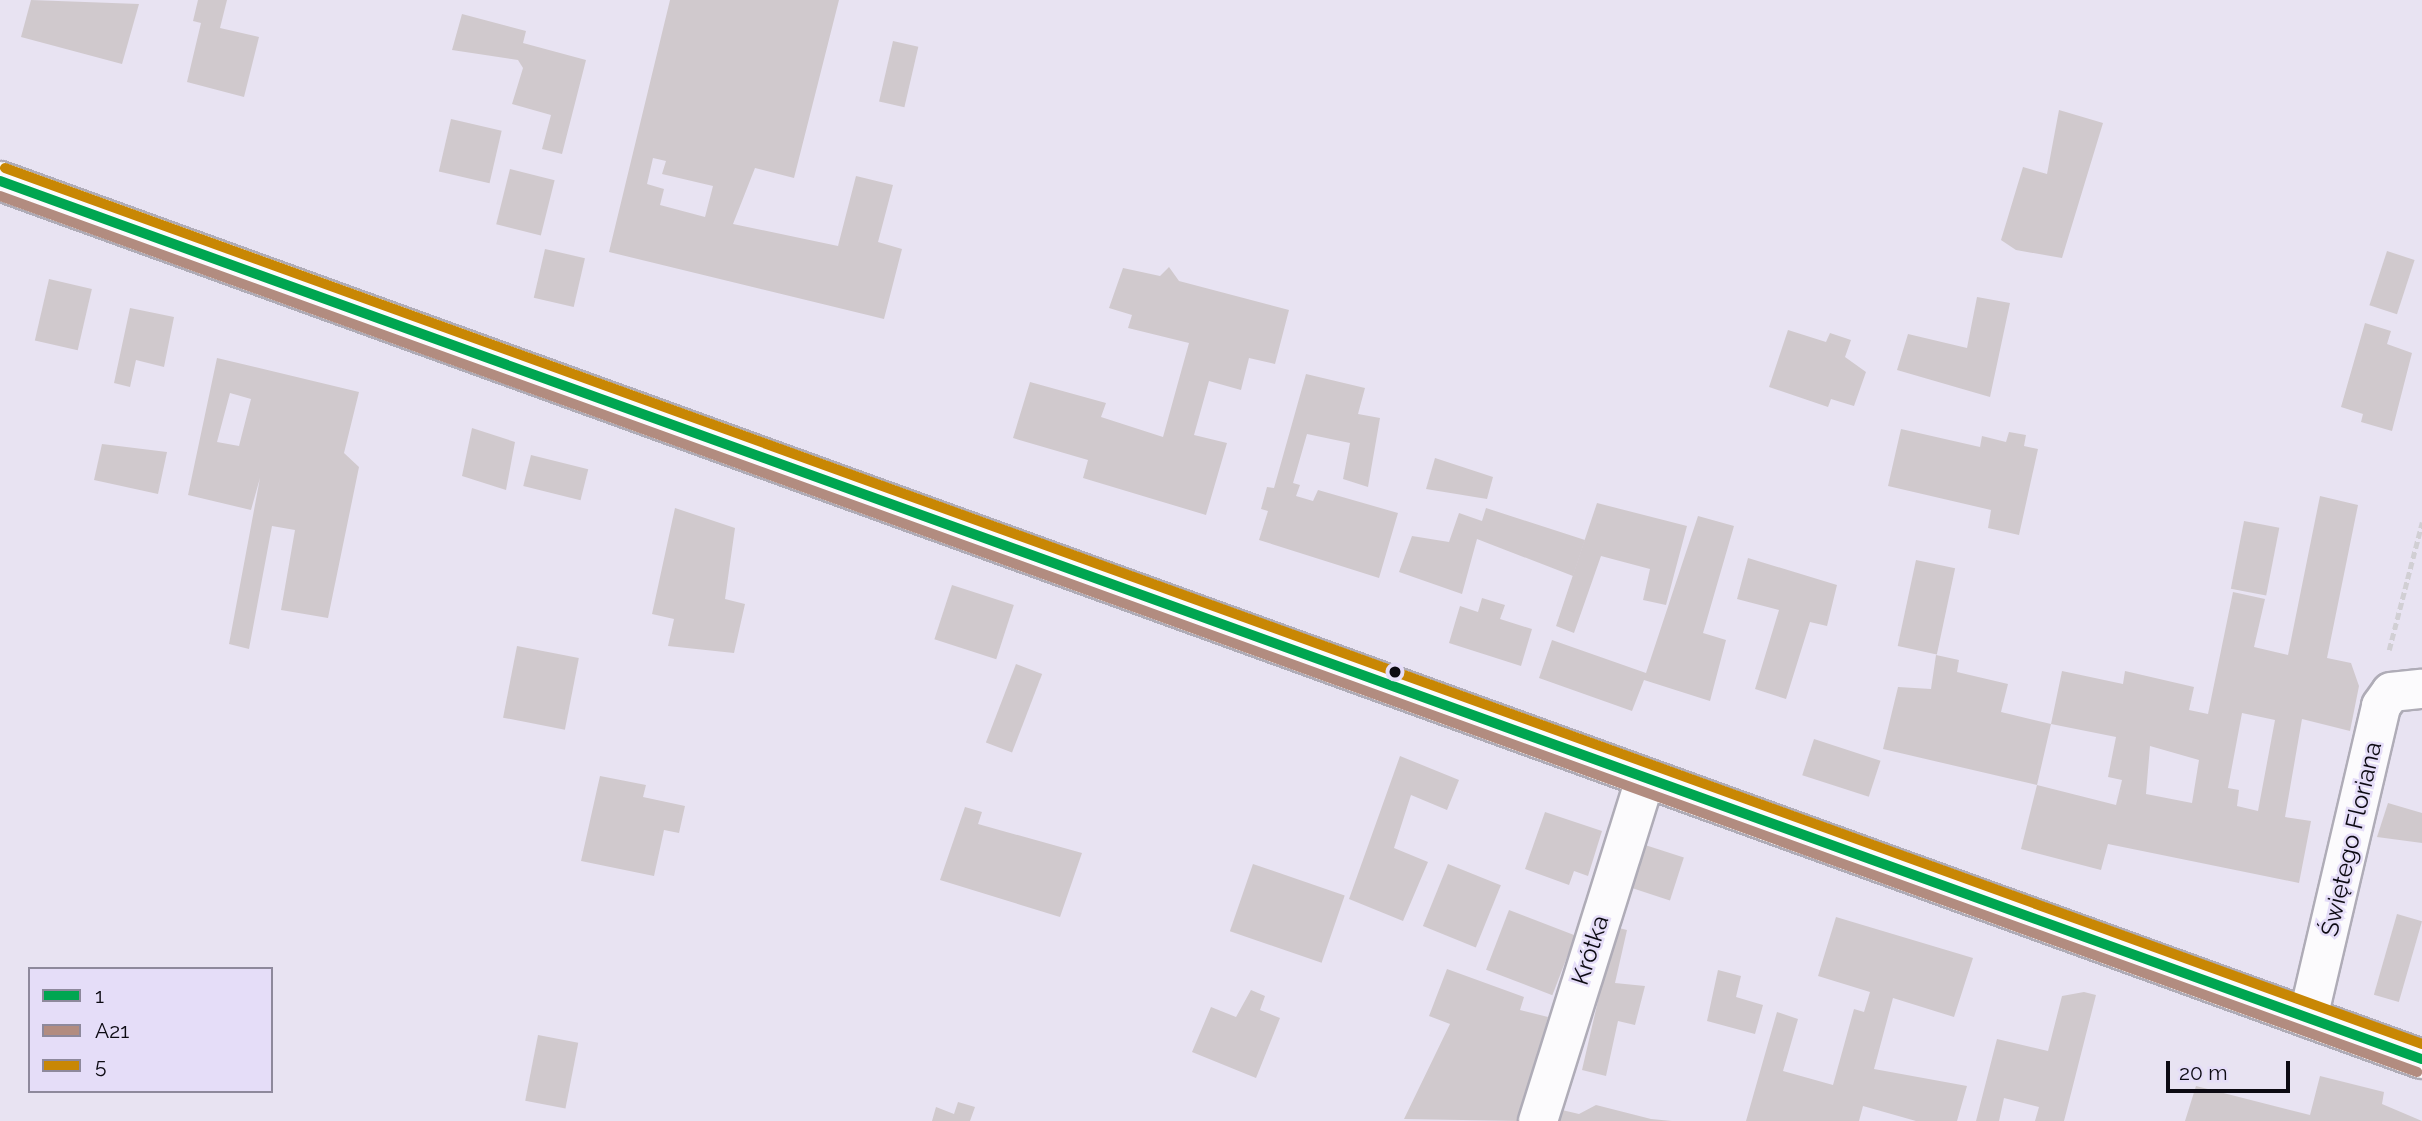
<!DOCTYPE html>
<html>
<head>
<meta charset="utf-8">
<style>
  body { margin:0 }
  #map { position:relative; width:2422px; height:1121px; overflow:hidden; background:#e8e3f2; font-family:Raleway,sans-serif }
  div>[style] { position:absolute }
  .building>* { inset:0; background:#d0c9cd; transform-origin:0 0 }
  .path>* { height:4.5px; margin-top:-2.25px; transform-origin:0; background:repeating-linear-gradient(90deg,#d1cfd4 0 7px,transparent 0 10.5px) }
  .roads { filter:drop-shadow(2px 0 #afacb7) drop-shadow(-2px 0 #afacb7) drop-shadow(0 2px #afacb7) drop-shadow(0 -2px #afacb7) }
  .minor>* { height:38px; margin:-19px; padding:0 19px; transform-origin:19px; border-radius:19px; background:#fcfbfd }
  .tertiary>* { height:38px; margin:-19px; padding:0 19px; transform-origin:19px; border-radius:19px; background:#fcfbfd }
  .bus-1>* { height:10px; margin:-5px; padding:0 5px; transform-origin:5px; border-radius:5px; background:#00a651 }
  .bus-2>* { height:10px; margin:-5px; padding:0 5px; transform-origin:5px; border-radius:5px; background:#b28c80 }
  .bus-3>* { height:10px; margin:-5px; padding:0 5px; transform-origin:5px; border-radius:5px; background:#c88704 }
  .dots>* { width:19px; height:19px; translate:-50% -50%; box-sizing:border-box; border:4px solid #e5ddf8; border-radius:50% }
  span { translate:-50% -50%; white-space:nowrap; text-align:center; line-height:1.15; -webkit-text-stroke:5px #e5ddf8; paint-order:stroke }
  .street-label { font-size:24px; color:#0c0a12 }
  .legend { position:absolute; left:28px; top:967px; width:245px; height:126px; box-sizing:border-box; background:#e5ddf8; border:2px solid #8e899c; margin:0; padding:9px 12px; list-style:none; font-size:21px; color:#0c0a12 }
  .legend li { display:flex; align-items:center; gap:14px; height:35px }
  .legend b { width:35px; border:2px solid #8e899c }
  .scale { position:absolute; left:2166px; top:1061px; width:124px; height:32px; box-sizing:border-box; border:4px solid #0c0a12; border-top:0; padding-left:9px; font-size:21px; line-height:24px; white-space:nowrap; color:#0c0a12; -webkit-text-stroke:5px #e5ddf8; paint-order:stroke }
</style>
</head>
<body>
<div id="map">
  <div class="building">
    <div style="clip-path:polygon(31px 0,139px 4px,122px 64px,21px 37px)"></div>
    <div style="clip-path:polygon(198px 0,227px 0,220px 28px,259px 37px,244px 97px,187px 82px,201px 23px,193px 21px)"></div>
    <div style="clip-path:polygon(evenodd,670px 0,839px 0,794px 178px,755px 168px,733px 224px,838px 246px,856px 176px,893px 185px,878px 242px,902px 249px,884px 319px,609px 252px,670px 0,653px 158px,666px 161px,662px 174px,713px 186px,705px 217px,660px 205px,664px 189px,647px 184px,653px 158px)"></div>
    <div style="clip-path:polygon(462px 14px,526px 31px,523px 43px,586px 60px,562px 154px,542px 149px,551px 115px,512px 104px,523px 68px,518px 60px,452px 50px)"></div>
    <div style="left:893px;top:41px;width:26px;height:62px;rotate:13deg"></div>
    <div style="clip-path:polygon(2059px 110px,2103px 123px,2062px 258px,2016px 250px,2001px 240px,2023px 167px,2047px 174px)"></div>
    <div style="left:451px;top:119px;width:52px;height:54px;rotate:13deg"></div>
    <div style="left:510px;top:169px;width:46px;height:57px;rotate:14deg"></div>
    <div style="left:545px;top:249px;width:41px;height:50px;rotate:13deg"></div>
    <div style="left:2387px;top:251px;width:29px;height:57px;rotate:18deg"></div>
    <div style="clip-path:polygon(1169px 267px,1179px 281px,1289px 310px,1275px 364px,1249px 358px,1241px 390px,1209px 381px,1194px 435px,1227px 443px,1206px 515px,1083px 478px,1088px 460px,1013px 438px,1030px 382px,1106px 403px,1101px 417px,1163px 437px,1189px 343px,1128px 328px,1132px 315px,1109px 308px,1123px 268px,1160px 276px)"></div>
    <div style="left:49px;top:279px;width:44px;height:63px;rotate:13deg"></div>
    <div style="clip-path:polygon(1977px 297px,2010px 303px,1990px 397px,1897px 370px,1908px 334px,1967px 348px)"></div>
    <div style="clip-path:polygon(130px 308px,174px 317px,164px 367px,136px 360px,130px 387px,114px 383px)"></div>
    <div style="clip-path:polygon(2365px 323px,2391px 331px,2387px 344px,2412px 353px,2392px 431px,2361px 422px,2363px 414px,2341px 407px)"></div>
    <div style="clip-path:polygon(1788px 330px,1826px 342px,1830px 333px,1851px 340px,1845px 357px,1866px 372px,1854px 406px,1831px 399px,1828px 407px,1769px 387px)"></div>
    <div style="clip-path:polygon(evenodd,217px 358px,359px 392px,344px 453px,359px 467px,328px 618px,281px 610px,295px 530px,272px 526px,249px 649px,229px 644px,260px 478px,251px 510px,188px 495px,217px 358px,230px 393px,251px 399px,239px 446px,217px 442px,230px 393px)"></div>
    <div style="clip-path:polygon(1306px 374px,1365px 388px,1358px 414px,1380px 418px,1368px 487px,1343px 479px,1350px 443px,1307px 434px,1293px 483px,1300px 485px,1296px 496px,1313px 501px,1318px 490px,1398px 513px,1379px 578px,1259px 540px,1268px 511px,1261px 509px,1267px 487px,1274px 488px)"></div>
    <div style="clip-path:polygon(472px 428px,515px 442px,506px 490px,462px 476px)"></div>
    <div style="clip-path:polygon(1901px 429px,1980px 447px,1982px 436px,2006px 442px,2009px 432px,2026px 435px,2024px 446px,2038px 449px,2019px 535px,1988px 528px,1991px 510px,1888px 486px)"></div>
    <div style="clip-path:polygon(102px 444px,167px 452px,158px 494px,94px 480px)"></div>
    <div style="left:531px;top:455px;width:59px;height:32px;rotate:14deg"></div>
    <div style="clip-path:polygon(1435px 458px,1493px 477px,1487px 499px,1426px 489px)"></div>
    <div style="clip-path:polygon(evenodd,2320px 496px,2358px 505px,2327px 658px,2351px 663px,2359px 686px,2350px 731px,2302px 719px,2285px 817px,2311px 821px,2299px 883px,2108px 844px,2101px 870px,2021px 849px,2037px 785px,2116px 805px,2122px 780px,2108px 777px,2116px 737px,2051px 724px,2037px 785px,1883px 749px,1898px 687px,1931px 689px,1936px 655px,1959px 660px,1957px 672px,2008px 684px,2001px 712px,2051px 724px,2062px 671px,2123px 684px,2125px 671px,2194px 687px,2189px 710px,2208px 714px,2233px 592px,2265px 599px,2254px 647px,2288px 655px,2320px 496px,2242px 713px,2275px 720px,2258px 811px,2237px 806px,2239px 790px,2228px 788px,2242px 713px,2320px 496px,2150px 746px,2199px 760px,2192px 803px,2146px 794px,2150px 746px)"></div>
    <div style="clip-path:polygon(1597px 503px,1687px 526px,1666px 605px,1643px 600px,1650px 569px,1601px 556px,1574px 633px,1556px 626px)"></div>
    <div style="clip-path:polygon(675px 508px,735px 528px,725px 599px,745px 604px,734px 653px,668px 646px,674px 619px,652px 614px)"></div>
    <div style="clip-path:polygon(1486px 508px,1585px 540px,1573px 576px,1477px 539px,1462px 594px,1399px 572px,1412px 536px,1449px 542px,1459px 513px,1482px 521px)"></div>
    <div style="clip-path:polygon(1698px 516px,1734px 526px,1703px 633px,1726px 640px,1710px 701px,1644px 680px,1632px 711px,1539px 678px,1552px 640px,1646px 673px)"></div>
    <div style="left:2244px;top:521px;width:36px;height:69px;rotate:11deg"></div>
    <div style="clip-path:polygon(1748px 558px,1837px 585px,1827px 626px,1810px 622px,1786px 699px,1755px 689px,1779px 610px,1737px 599px)"></div>
    <div style="left:1916px;top:560px;width:40px;height:88px;rotate:12deg"></div>
    <div style="left:952px;top:585px;width:65px;height:57px;rotate:18deg"></div>
    <div style="clip-path:polygon(1482px 598px,1505px 605px,1500px 619px,1532px 629px,1521px 666px,1449px 643px,1460px 606px,1478px 612px)"></div>
    <div style="left:517px;top:646px;width:63px;height:73px;rotate:11deg"></div>
    <div style="left:1016px;top:664px;width:28px;height:84px;rotate:21deg"></div>
    <div style="left:1814px;top:739px;width:70px;height:38px;rotate:18deg"></div>
    <div style="clip-path:polygon(1400px 756px,1459px 780px,1447px 810px,1411px 795px,1394px 848px,1428px 862px,1403px 921px,1349px 899px)"></div>
    <div style="clip-path:polygon(600px 776px,646px 785px,643px 797px,685px 806px,679px 833px,664px 830px,654px 876px,581px 861px)"></div>
    <div style="clip-path:polygon(2388px 803px,2422px 813px,2422px 843px,2377px 837px)"></div>
    <div style="clip-path:polygon(965px 807px,982px 812px,978px 824px,1082px 853px,1060px 917px,940px 880px)"></div>
    <div style="clip-path:polygon(1545px 812px,1602px 831px,1588px 876px,1574px 871px,1569px 885px,1525px 869px)"></div>
    <div style="left:1642px;top:844px;width:44px;height:45px;rotate:18deg"></div>
    <div style="left:1253px;top:864px;width:97px;height:71px;rotate:19deg"></div>
    <div style="left:1448px;top:864px;width:57px;height:67px;rotate:22deg"></div>
    <div style="left:1509px;top:910px;width:71px;height:64px;rotate:21deg"></div>
    <div style="left:2397px;top:914px;width:26px;height:84px;rotate:16deg"></div>
    <div style="clip-path:polygon(1836px 917px,1973px 958px,1954px 1017px,1893px 998px,1874px 1069px,1967px 1086px,1957px 1121px,1916px 1121px,1863px 1106px,1859px 1121px,1746px 1121px,1777px 1012px,1798px 1019px,1783px 1071px,1833px 1085px,1854px 1009px,1864px 1012px,1870px 992px,1818px 976px)"></div>
    <div style="clip-path:polygon(1615px 927px,1627px 930px,1615px 983px,1645px 986px,1635px 1025px,1618px 1021px,1606px 1076px,1582px 1070px)"></div>
    <div style="clip-path:polygon(1447px 969px,1524px 997px,1520px 1010px,1548px 1017px,1520px 1121px,1404px 1119px,1450px 1024px,1429px 1016px)"></div>
    <div style="clip-path:polygon(1718px 970px,1741px 976px,1736px 997px,1763px 1005px,1755px 1034px,1707px 1021px)"></div>
    <div style="clip-path:polygon(1251px 990px,1265px 996px,1260px 1010px,1280px 1018px,1256px 1078px,1192px 1052px,1211px 1007px,1236px 1017px)"></div>
    <div style="clip-path:polygon(2084px 992px,2096px 995px,2064px 1121px,2035px 1121px,2039px 1107px,2004px 1098px,1999px 1121px,1976px 1121px,1997px 1039px,2048px 1051px,2062px 996px)"></div>
    <div style="left:538px;top:1035px;width:41px;height:67px;rotate:11deg"></div>
    <div style="clip-path:polygon(2320px 1076px,2384px 1092px,2382px 1104px,2422px 1121px,2185px 1121px,2196px 1086px,2310px 1115px)"></div>
    <div style="clip-path:polygon(958px 1102px,975px 1107px,970px 1121px,932px 1121px,936px 1107px,954px 1114px)"></div>
    <div style="clip-path:polygon(1596px 1105px,1651px 1119px,1672px 1121px,1559px 1121px,1562px 1110px,1579px 1114px)"></div>
  </div>
  <div class="path">
    <div style="left:2389px;top:650px;width:132px;rotate:-75.5deg"></div>
  </div>
  <div class="roads">
    <div class="minor">
      <div style="left:2308px;top:1018px;width:320px;rotate:-76.8deg"></div>
      <div style="left:2381px;top:706px;width:17px;rotate:-54deg"></div>
      <div style="left:2391px;top:692px;width:31px;rotate:-6deg"></div>
      <div style="left:1538px;top:1121px;width:357px;rotate:-72.6deg"></div>
    </div>
    <div class="tertiary">
      <div style="left:0;top:181px;width:2576px;rotate:19.93deg"></div>
    </div>
  </div>
  <div class="bus-1">
    <div style="left:0;top:181px;width:2576px;rotate:19.93deg"></div>
  </div>
  <div class="bus-2">
    <div style="left:0;top:196px;width:2571px;rotate:19.92deg"></div>
  </div>
  <div class="bus-3">
    <div style="left:5px;top:168px;width:2571px;rotate:19.92deg"></div>
  </div>
  <div class="dots">
    <div style="left:1395px;top:672px;background:#0c0a12"></div>
  </div>
  <div class="street-label">
    <span style="left:2351px;top:839px;rotate:-77deg">Świętego Floriana</span>
    <span style="left:1590px;top:950px;rotate:-72deg">Krótka</span>
  </div>
  <ul class="legend">
  <li><b style="height:9px;background:#00a651"></b>1</li>
  <li><b style="height:9px;background:#b28c80"></b>A21</li>
  <li><b style="height:9px;background:#c88704"></b>5</li>
  </ul>
  <div class="scale">20 m</div>
</div>
</body>
</html>
